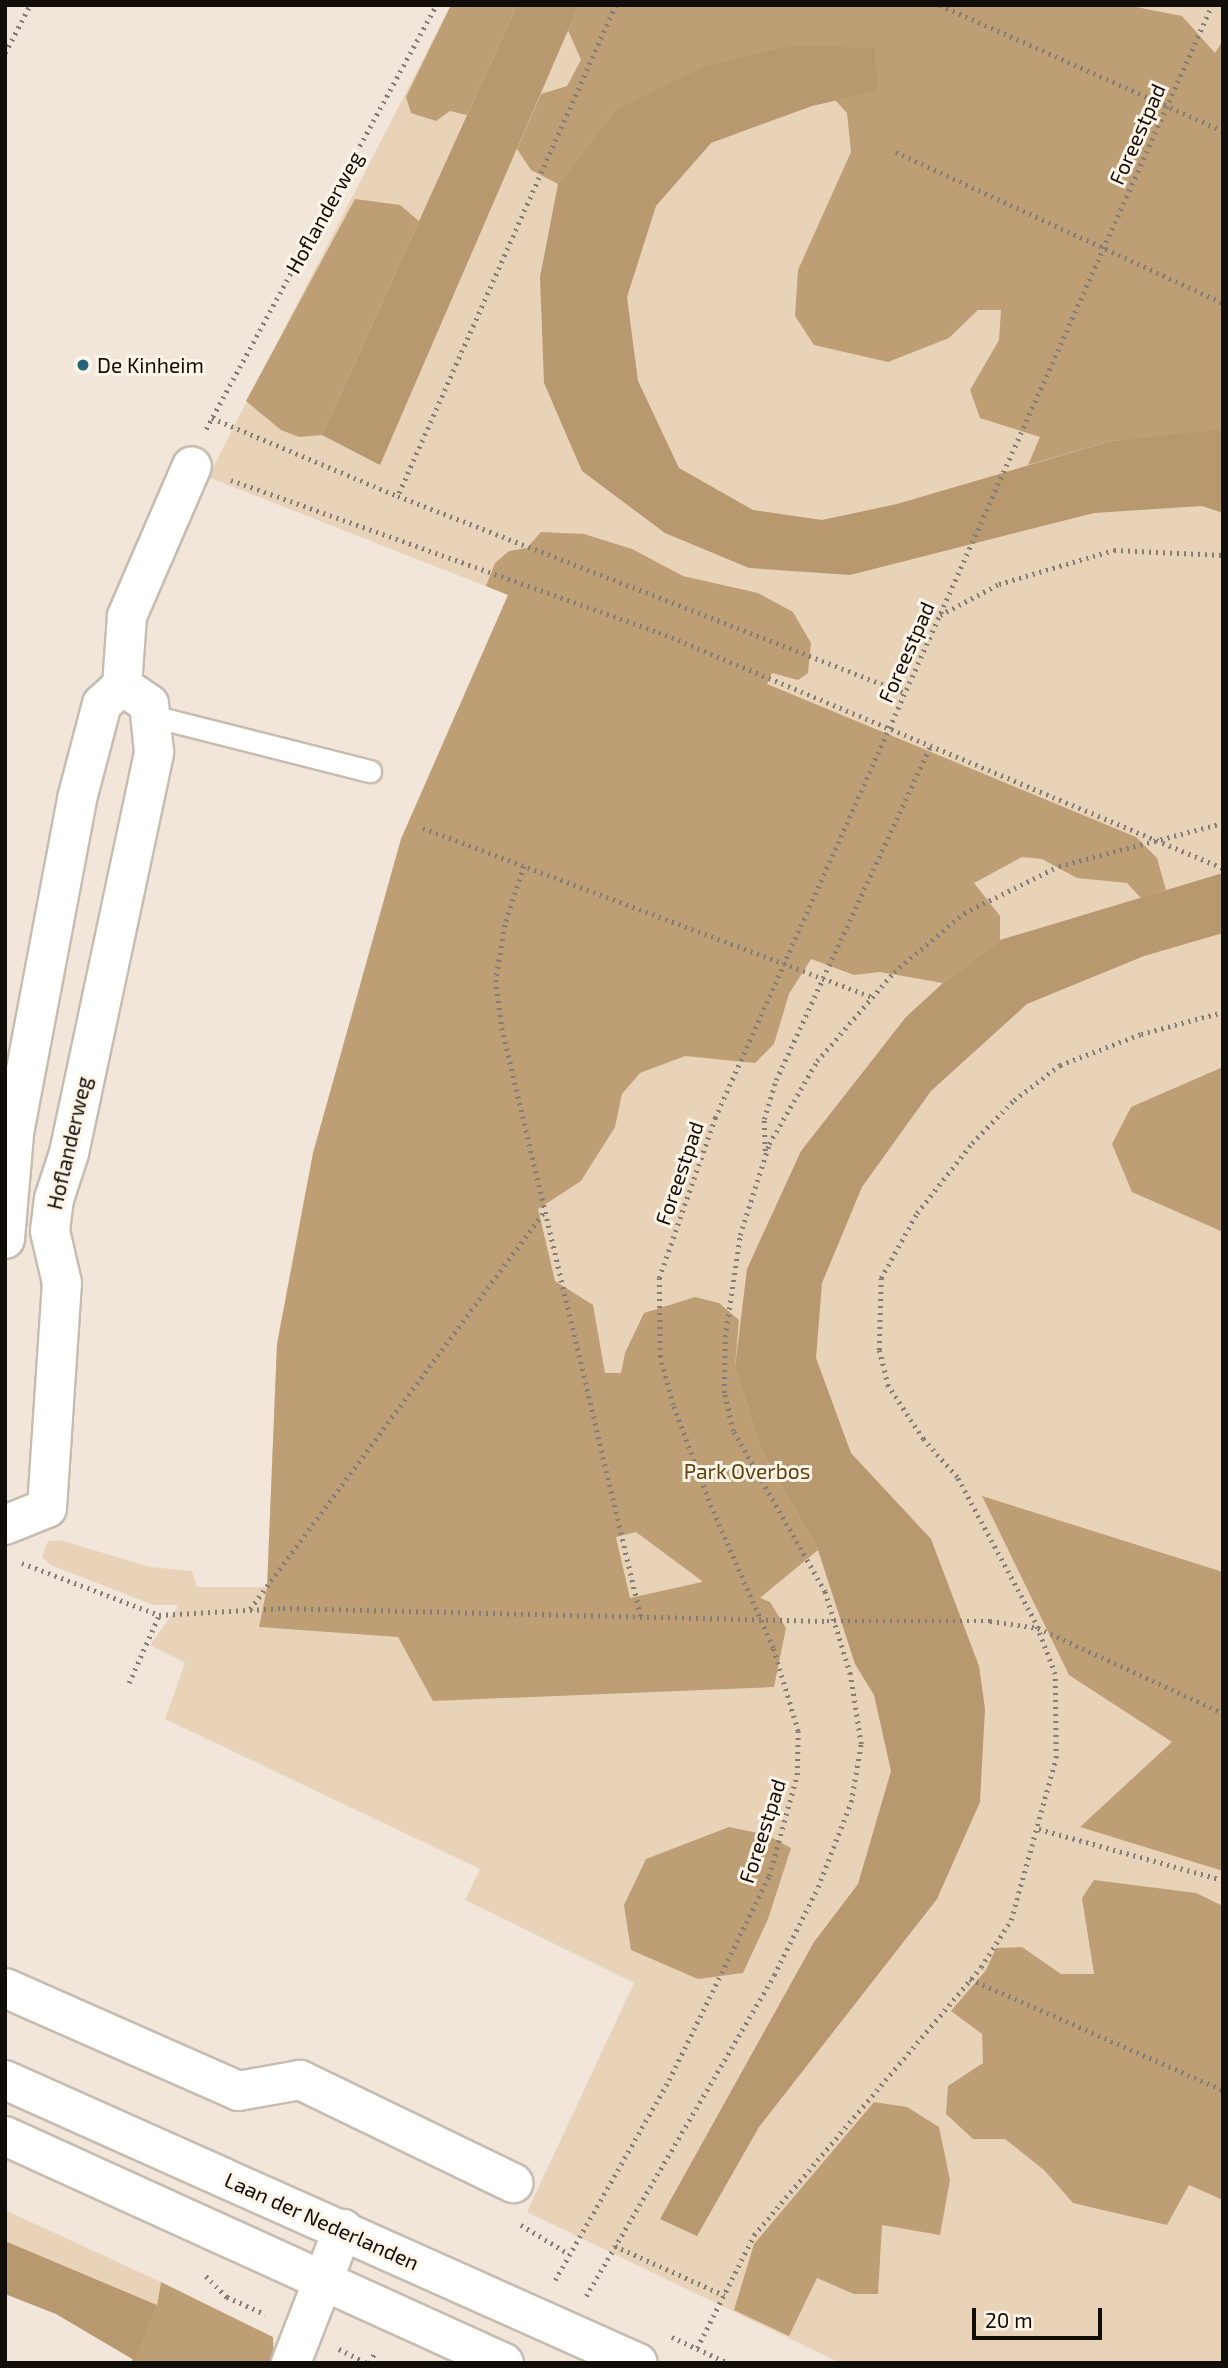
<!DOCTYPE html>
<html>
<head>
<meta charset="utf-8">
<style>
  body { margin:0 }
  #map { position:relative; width:1228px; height:2368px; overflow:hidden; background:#f1e6d9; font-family:"Exo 2",sans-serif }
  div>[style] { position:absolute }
  .green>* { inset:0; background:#e8d3b8 }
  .forest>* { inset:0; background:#be9e74 }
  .water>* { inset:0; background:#b8986f }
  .path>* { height:4.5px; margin-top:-2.25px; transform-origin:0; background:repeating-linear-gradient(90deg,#847d75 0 2px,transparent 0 7px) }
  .roads { filter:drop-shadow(2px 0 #c6bcaf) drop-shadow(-2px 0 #c6bcaf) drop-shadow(0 2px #c6bcaf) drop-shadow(0 -2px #c6bcaf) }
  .service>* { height:21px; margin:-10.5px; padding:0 10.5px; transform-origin:10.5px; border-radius:10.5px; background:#fff }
  .minor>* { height:38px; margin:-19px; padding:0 19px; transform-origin:19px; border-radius:19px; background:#fff }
  .secondary>* { height:38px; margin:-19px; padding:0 19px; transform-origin:19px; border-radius:19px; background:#fff }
  .path-bridge>* { height:4.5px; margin-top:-2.25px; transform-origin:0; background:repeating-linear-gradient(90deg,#847d75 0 2px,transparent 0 7px) }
  .dots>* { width:19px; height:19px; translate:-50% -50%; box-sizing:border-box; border:4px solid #fef4e7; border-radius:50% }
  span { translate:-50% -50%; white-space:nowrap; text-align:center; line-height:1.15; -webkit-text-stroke:6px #fef4e7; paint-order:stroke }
  .street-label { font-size:21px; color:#110e0a }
  .poi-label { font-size:21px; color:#110e0a }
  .left { translate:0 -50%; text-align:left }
  .park-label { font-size:21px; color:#61410d }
  .frame { position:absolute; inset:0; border:7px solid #110e0a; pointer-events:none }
  .scale { position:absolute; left:972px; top:2308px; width:130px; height:32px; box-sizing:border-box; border:4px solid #110e0a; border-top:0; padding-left:9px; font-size:21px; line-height:24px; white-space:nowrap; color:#110e0a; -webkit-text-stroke:5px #fef4e7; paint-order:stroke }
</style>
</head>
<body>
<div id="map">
  <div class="green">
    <div style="clip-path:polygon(451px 5px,1223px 5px,1223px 2363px,840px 2363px,527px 2212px,634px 1983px,465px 1900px,480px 1869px,165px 1719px,185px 1663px,150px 1645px,179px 1605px,153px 1605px,51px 1565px,42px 1557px,48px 1541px,60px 1540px,150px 1567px,192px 1571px,197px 1587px,267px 1587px,277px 1344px,313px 1153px,401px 839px,508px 595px,208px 477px)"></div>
    <div style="clip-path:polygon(5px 2210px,161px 2282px,157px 2305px,5px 2241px)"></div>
  </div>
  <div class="forest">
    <div style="clip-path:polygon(451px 5px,517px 5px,467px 115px,450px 111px,436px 121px,411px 113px,406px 97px)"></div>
    <div style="clip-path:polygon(579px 5px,1126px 5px,1182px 16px,1215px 53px,1223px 40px,1223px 432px,1111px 441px,1028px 465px,1040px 437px,980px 418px,970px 390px,999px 340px,1001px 310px,978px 310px,949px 338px,888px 362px,814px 345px,795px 316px,798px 270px,851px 152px,847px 113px,835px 100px,877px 91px,615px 110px,558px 184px,531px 170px,517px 149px,541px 94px,567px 86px,581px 60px,568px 30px)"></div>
    <div style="clip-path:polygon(355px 199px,400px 205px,419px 221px,322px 435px,299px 437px,281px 430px,246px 401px)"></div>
    <div style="clip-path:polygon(evenodd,541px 532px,584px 534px,632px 549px,683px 576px,758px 593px,793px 612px,811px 643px,808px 673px,798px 680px,772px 673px,767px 684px,1136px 837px,1157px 858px,1166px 890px,1141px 898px,1127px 883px,1077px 878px,1042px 859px,1022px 857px,974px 883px,1000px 916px,1000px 940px,943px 983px,880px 972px,854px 975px,811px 959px,789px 994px,774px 1044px,755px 1063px,685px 1056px,640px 1073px,622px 1094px,615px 1127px,581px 1181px,538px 1209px,555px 1281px,593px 1305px,605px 1373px,621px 1373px,625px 1353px,644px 1313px,695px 1297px,719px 1303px,739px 1320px,735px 1367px,761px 1450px,818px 1550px,760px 1598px,770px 1602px,786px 1628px,774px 1687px,433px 1701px,398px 1637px,259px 1627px,267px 1588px,277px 1344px,313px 1153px,401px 839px,508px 595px,486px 586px,495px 563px,509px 551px,527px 548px,541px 532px,636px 1532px,702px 1581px,702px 1582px,630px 1598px,616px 1537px,636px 1532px)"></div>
    <div style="clip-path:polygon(1223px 1067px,1223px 1232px,1132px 1192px,1112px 1144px,1131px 1107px)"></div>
    <div style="clip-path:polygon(982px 1496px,1223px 1572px,1223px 1871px,1080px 1827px,1172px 1742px,1069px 1675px)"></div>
    <div style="clip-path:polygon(729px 1827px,767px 1835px,791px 1848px,768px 1919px,743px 1973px,698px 1979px,631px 1950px,624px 1905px,646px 1859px)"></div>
    <div style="clip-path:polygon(1094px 1880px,1196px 1893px,1223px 1906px,1223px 2200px,1189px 2185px,1167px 2225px,1073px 2203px,1044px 2170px,1005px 2139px,973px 2139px,946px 2114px,948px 2086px,983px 2063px,982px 2034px,951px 2011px,986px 1970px,996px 1948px,1022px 1947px,1061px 1974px,1094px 1974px,1082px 1898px)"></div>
    <div style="clip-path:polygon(874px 2102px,907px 2107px,939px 2127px,950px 2180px,940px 2235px,882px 2225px,878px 2294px,854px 2294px,817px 2278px,789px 2336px,734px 2310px,754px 2244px)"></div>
    <div style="clip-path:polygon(161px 2282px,273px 2337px,274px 2363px,131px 2363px,157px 2305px)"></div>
  </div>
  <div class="water">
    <div style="clip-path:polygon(517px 5px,579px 5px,380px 465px,322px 435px)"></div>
    <div style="clip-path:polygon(792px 46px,875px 48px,877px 91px,812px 106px,711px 143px,656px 206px,627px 297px,638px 381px,679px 468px,753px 510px,822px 520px,897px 504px,1111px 441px,1218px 430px,1223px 432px,1223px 513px,1202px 506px,1094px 513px,850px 575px,749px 568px,665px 533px,582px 471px,544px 383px,540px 277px,558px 184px,615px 110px,706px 66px)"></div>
    <div style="clip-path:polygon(1223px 873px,1223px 933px,1144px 956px,1027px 1004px,931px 1091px,862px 1187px,822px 1283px,816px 1358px,851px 1453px,931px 1539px,979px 1666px,985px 1709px,980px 1802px,937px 1899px,759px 2127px,697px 2236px,660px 2219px,814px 1942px,858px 1884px,891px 1771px,874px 1695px,855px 1664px,818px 1550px,761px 1450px,735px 1367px,747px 1269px,801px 1151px,906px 1017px,943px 983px,1000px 940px)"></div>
    <div style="clip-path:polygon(5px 2241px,157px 2305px,134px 2360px,56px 2314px,5px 2294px)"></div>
  </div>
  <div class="path">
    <div style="left:616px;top:5px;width:537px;rotate:113.94deg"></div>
    <div style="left:398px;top:496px;width:544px;rotate:21.23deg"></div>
    <div style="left:940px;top:5px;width:310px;rotate:24deg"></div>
    <div style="left:5px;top:53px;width:54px;rotate:-62.5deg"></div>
    <div style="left:896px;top:152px;width:360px;rotate:24.8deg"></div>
    <div style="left:212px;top:418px;width:202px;rotate:22.8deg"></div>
    <div style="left:206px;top:429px;width:482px;rotate:-61.5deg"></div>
    <div style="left:231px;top:480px;width:454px;rotate:19.6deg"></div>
    <div style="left:659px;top:632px;width:611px;rotate:22.71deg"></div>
    <div style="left:940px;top:615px;width:67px;rotate:-27.7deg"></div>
    <div style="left:999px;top:584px;width:120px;rotate:-16.5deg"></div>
    <div style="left:1114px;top:550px;width:109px;rotate:2.6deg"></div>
    <div style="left:423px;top:828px;width:481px;rotate:20.6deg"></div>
    <div style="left:524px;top:866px;width:62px;rotate:107.9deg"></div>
    <div style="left:505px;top:925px;width:56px;rotate:99.3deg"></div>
    <div style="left:496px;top:980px;width:48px;rotate:82.9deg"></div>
    <div style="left:502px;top:1028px;width:605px;rotate:76.72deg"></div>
    <div style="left:765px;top:1151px;width:32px;rotate:-92deg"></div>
    <div style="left:764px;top:1119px;width:41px;rotate:-72.9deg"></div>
    <div style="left:776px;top:1080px;width:371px;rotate:-65.2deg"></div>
    <div style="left:22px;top:1563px;width:147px;rotate:20.8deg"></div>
    <div style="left:159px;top:1615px;width:124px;rotate:-3.2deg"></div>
    <div style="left:283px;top:1608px;width:544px;rotate:1.37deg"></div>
    <div style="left:250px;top:1609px;width:495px;rotate:-53.5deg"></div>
    <div style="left:990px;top:1621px;width:49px;rotate:8.3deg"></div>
    <div style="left:1038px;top:1628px;width:204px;rotate:24.7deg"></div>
    <div style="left:129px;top:1683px;width:74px;rotate:-66.2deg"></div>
    <div style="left:1039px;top:1829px;width:191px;rotate:15.5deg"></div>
    <div style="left:970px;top:1979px;width:276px;rotate:23.7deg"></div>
    <div style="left:521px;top:2225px;width:56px;rotate:31.1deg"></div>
    <div style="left:615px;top:2246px;width:120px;rotate:24.2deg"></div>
    <div style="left:206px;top:2276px;width:30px;rotate:45deg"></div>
    <div style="left:227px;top:2297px;width:42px;rotate:24.1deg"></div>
    <div style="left:555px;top:2280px;width:230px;rotate:-60.3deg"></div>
    <div style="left:669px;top:2080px;width:227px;rotate:-63.9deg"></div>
    <div style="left:769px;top:1876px;width:105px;rotate:-74.5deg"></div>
    <div style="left:797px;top:1775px;width:44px;rotate:-88.7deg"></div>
    <div style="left:798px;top:1731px;width:87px;rotate:-106.8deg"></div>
    <div style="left:773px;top:1648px;width:154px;rotate:-113.7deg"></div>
    <div style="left:711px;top:1507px;width:109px;rotate:-110.4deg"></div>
    <div style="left:673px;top:1405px;width:50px;rotate:-105.2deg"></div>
    <div style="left:660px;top:1357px;width:79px;rotate:-90.7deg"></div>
    <div style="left:659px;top:1278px;width:170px;rotate:-70.7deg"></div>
    <div style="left:715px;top:1118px;width:1219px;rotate:-65.94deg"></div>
    <div style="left:586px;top:2296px;width:372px;rotate:-59.6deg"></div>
    <div style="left:774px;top:1975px;width:98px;rotate:-63.4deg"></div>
    <div style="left:818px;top:1887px;width:91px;rotate:-68.8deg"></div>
    <div style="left:851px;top:1802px;width:59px;rotate:-80.2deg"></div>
    <div style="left:861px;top:1744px;width:71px;rotate:-98.9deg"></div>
    <div style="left:850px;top:1674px;width:86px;rotate:-107deg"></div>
    <div style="left:825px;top:1592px;width:185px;rotate:-119.7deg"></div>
    <div style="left:733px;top:1431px;width:39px;rotate:-103deg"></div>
    <div style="left:724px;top:1393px;width:56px;rotate:-89deg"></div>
    <div style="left:725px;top:1337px;width:103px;rotate:-81.6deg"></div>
    <div style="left:740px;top:1235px;width:96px;rotate:-72.3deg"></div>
    <div style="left:769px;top:1144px;width:96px;rotate:-60deg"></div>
    <div style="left:817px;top:1061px;width:118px;rotate:-49.1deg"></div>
    <div style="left:894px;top:972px;width:92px;rotate:-40.1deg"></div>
    <div style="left:964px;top:913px;width:106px;rotate:-26.3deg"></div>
    <div style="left:1059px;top:866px;width:170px;rotate:-14.7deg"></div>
    <div style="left:672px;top:2337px;width:62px;rotate:24.9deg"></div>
    <div style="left:697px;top:2348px;width:127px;rotate:-63.2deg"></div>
    <div style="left:754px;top:2235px;width:351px;rotate:-49.7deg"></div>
    <div style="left:981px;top:1967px;width:56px;rotate:-57.4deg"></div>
    <div style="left:1011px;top:1920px;width:168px;rotate:-74.5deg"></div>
    <div style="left:1056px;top:1758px;width:84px;rotate:-90.7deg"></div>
    <div style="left:1055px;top:1674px;width:56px;rotate:-111deg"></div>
    <div style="left:1035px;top:1622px;width:165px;rotate:-118.3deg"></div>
    <div style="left:957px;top:1477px;width:51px;rotate:-131.8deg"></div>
    <div style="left:923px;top:1439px;width:64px;rotate:-123.4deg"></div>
    <div style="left:888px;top:1386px;width:37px;rotate:-104deg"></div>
    <div style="left:879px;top:1350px;width:72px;rotate:-88.4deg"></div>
    <div style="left:881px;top:1278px;width:74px;rotate:-61deg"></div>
    <div style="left:917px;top:1213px;width:89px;rotate:-51.8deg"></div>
    <div style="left:972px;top:1143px;width:60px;rotate:-45.7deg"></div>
    <div style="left:1014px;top:1100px;width:58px;rotate:-37.3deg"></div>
    <div style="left:1060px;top:1065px;width:87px;rotate:-20.9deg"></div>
    <div style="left:1141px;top:1034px;width:85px;rotate:-15deg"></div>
    <div style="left:339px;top:2349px;width:31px;rotate:27deg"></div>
    <div style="left:370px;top:2363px;width:13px;rotate:-67deg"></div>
  </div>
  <div class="roads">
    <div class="service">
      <div style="left:152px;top:716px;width:225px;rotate:14.2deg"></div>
    </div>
    <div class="minor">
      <div style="left:5px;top:1239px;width:106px;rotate:-85.1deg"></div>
      <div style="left:14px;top:1133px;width:340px;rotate:-79.3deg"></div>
      <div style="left:77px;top:799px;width:98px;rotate:-75.3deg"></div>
      <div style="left:102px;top:704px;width:27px;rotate:-42deg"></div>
      <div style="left:122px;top:686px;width:70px;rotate:-85.9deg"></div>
      <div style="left:127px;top:616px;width:163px;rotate:-66.6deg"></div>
      <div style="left:5px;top:1525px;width:45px;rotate:-22deg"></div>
      <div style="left:47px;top:1508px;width:225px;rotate:-86.2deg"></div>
      <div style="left:62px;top:1283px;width:53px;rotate:-103deg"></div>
      <div style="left:50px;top:1231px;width:32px;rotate:-83deg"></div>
      <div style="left:54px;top:1199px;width:48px;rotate:-71.9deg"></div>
      <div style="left:69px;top:1153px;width:410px;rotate:-78deg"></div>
      <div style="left:154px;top:752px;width:48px;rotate:-95.9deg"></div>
      <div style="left:149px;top:704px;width:32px;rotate:-146deg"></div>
      <div style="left:5px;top:1988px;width:255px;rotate:23.8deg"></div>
      <div style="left:238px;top:2091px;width:63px;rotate:-10.1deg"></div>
      <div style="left:300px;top:2080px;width:237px;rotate:25.8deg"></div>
      <div style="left:291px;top:2363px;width:144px;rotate:-68.8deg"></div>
    </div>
    <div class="secondary">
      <div style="left:5px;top:2080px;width:693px;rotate:24.09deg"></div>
      <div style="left:5px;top:2136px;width:548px;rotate:24.46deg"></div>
    </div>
  </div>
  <div class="path-bridge">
    <div style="left:827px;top:1621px;width:163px"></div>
  </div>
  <div class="dots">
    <div style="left:83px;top:365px;background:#256479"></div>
  </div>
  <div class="street-label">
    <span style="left:1137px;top:134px;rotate:-66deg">Foreestpad</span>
    <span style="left:324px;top:212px;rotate:-61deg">Hoflanderweg</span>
    <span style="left:906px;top:652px;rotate:-66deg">Foreestpad</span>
    <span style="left:69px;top:1143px;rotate:-77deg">Hoflanderweg</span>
    <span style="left:679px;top:1173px;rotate:-71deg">Foreestpad</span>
    <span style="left:762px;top:1831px;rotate:-72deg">Foreestpad</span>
    <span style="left:322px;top:2221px;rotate:24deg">Laan der Nederlanden</span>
  </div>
  <div class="poi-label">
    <span class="left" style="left:97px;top:365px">De Kinheim</span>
  </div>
  <div class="park-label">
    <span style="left:747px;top:1471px">Park Overbos</span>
  </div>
  <div class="frame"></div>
  <div class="scale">20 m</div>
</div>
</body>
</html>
